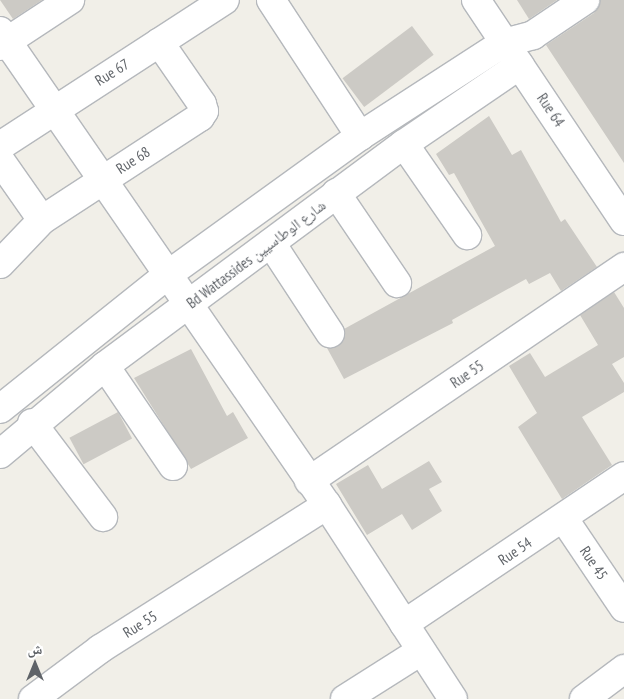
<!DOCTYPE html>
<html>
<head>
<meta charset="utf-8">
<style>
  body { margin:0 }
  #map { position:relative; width:624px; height:699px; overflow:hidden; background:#f1efe8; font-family:"PT Sans Narrow","Noto Naskh Arabic",sans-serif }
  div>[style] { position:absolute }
  .building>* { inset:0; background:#cccac5; transform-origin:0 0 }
  .roads { filter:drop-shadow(1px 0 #b5b8bc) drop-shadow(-1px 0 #b5b8bc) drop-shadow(0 1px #b5b8bc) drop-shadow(0 -1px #b5b8bc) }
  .minor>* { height:28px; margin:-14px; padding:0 14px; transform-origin:14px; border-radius:14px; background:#fff }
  span { translate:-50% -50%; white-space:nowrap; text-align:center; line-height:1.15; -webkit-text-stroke:4px #fff; paint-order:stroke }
  .street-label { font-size:15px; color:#5f6368 }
  .north { position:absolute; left:10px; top:639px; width:50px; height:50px; -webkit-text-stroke:4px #fff; paint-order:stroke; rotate:0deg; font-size:14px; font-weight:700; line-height:20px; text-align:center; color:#5f6368 }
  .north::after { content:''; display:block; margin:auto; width:18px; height:22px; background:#5f6368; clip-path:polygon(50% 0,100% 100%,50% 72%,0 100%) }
</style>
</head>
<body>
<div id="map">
  <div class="building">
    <div style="clip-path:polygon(0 0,42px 0,13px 19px)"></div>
    <div style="clip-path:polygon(517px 0,557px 0,529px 19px)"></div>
    <div style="clip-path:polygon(600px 0,624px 0,624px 163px,546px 45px,594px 13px)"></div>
    <div style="left:412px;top:26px;width:36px;height:87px;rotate:53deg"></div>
    <div style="clip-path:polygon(489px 116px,512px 155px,521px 150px,561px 222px,565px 219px,597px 267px,561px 291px,550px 273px,529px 284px,526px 279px,452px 320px,453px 323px,344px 379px,327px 348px,338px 346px,344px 340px,344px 329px,495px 246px,454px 173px,449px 175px,436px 154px)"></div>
    <div style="clip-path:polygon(614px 292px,624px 308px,624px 357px,612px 364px,624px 383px,624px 392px,582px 417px,612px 465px,562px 499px,518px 427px,537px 413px,509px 366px,530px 353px,545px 377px,598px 345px,580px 315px)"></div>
    <div style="clip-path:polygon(191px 349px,227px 416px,233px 412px,248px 438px,191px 469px,134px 378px)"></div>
    <div style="left:118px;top:412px;width:30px;height:55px;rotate:62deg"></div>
    <div style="clip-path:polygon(429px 461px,442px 482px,429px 489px,442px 511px,412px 530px,402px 514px,367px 535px,336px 484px,368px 465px,382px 489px)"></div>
  </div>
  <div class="roads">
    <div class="minor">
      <div style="left:271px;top:0;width:163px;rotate:56.8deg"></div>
      <div style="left:476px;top:0;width:266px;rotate:56.2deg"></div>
      <div style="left:0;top:31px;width:576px;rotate:55.4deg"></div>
      <div style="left:327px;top:505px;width:231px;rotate:57deg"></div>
      <div style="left:0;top:46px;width:84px;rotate:-33.3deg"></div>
      <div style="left:404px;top:144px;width:111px;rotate:55.3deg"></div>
      <div style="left:0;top:146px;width:268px;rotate:-33deg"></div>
      <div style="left:0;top:160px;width:73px;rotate:55deg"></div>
      <div style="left:336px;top:193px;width:109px;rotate:55.9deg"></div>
      <div style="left:271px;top:243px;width:108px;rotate:56.8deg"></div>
      <div style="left:0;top:264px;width:61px;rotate:-46.3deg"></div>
      <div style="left:42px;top:220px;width:189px;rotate:-33.1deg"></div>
      <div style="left:200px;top:117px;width:7px;rotate:-56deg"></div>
      <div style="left:204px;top:111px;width:7px;rotate:-106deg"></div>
      <div style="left:202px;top:104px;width:75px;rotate:-124.7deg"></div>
      <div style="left:105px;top:366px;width:121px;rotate:55.8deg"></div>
      <div style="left:0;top:409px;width:213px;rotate:-38.7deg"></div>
      <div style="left:166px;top:276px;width:239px;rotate:-35.8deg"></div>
      <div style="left:360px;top:136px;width:171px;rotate:-32.9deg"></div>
      <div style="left:504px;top:43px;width:30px;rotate:-15deg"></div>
      <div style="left:533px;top:35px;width:63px;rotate:-33.9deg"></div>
      <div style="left:32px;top:423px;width:118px;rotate:52.9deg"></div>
      <div style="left:0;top:454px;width:137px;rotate:-40deg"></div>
      <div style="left:105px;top:366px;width:372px;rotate:-36.6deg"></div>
      <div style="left:404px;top:144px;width:140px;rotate:-34.3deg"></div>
      <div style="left:309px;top:481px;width:381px;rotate:-34.2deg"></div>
      <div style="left:564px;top:519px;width:107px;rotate:56deg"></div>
      <div style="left:404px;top:624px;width:265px;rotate:-33.9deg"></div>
      <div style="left:33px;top:699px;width:84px;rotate:-36.7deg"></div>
      <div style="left:100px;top:649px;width:269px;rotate:-32.4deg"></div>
      <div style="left:345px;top:699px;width:90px;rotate:-32.3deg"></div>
      <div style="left:584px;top:699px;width:50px;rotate:-36.9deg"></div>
    </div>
  </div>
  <div class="street-label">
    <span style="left:112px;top:72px;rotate:-32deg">Rue 67</span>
    <span style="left:551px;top:110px;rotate:56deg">Rue 64</span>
    <span style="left:133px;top:160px;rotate:-33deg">Rue 68</span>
    <span style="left:256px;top:254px;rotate:-37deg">Bd Wattassides شارع الوطاسيين</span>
    <span style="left:467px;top:374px;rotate:-34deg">Rue 55</span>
    <span style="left:515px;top:551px;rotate:-34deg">Rue 54</span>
    <span style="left:594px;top:563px;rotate:56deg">Rue 45</span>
    <span style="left:140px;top:624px;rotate:-32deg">Rue 55</span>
  </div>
  <div class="north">ش</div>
</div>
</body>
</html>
